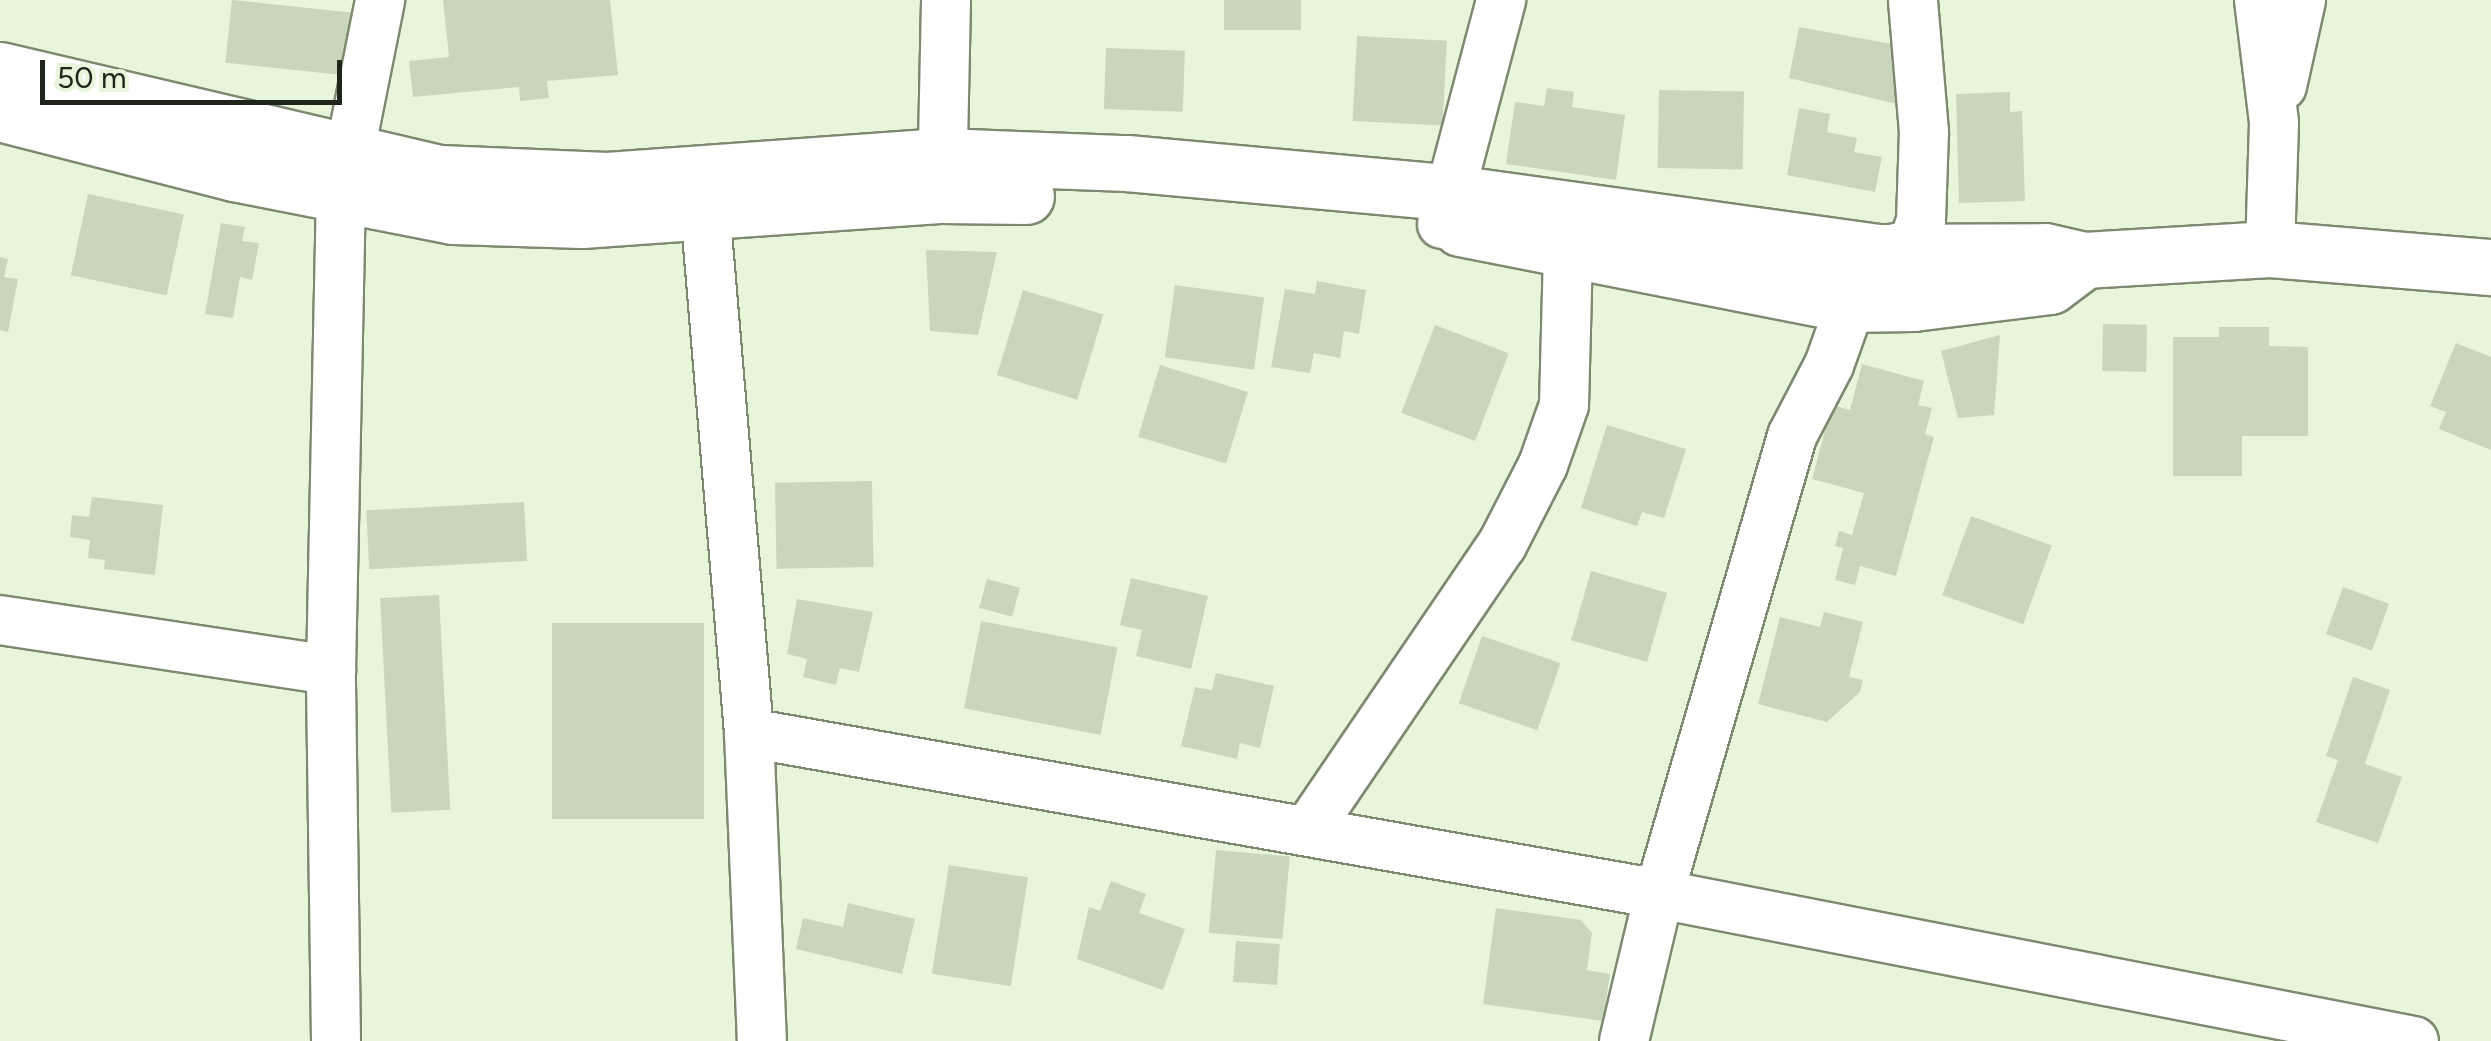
<!DOCTYPE html>
<html>
<head>
<meta charset="utf-8">
<style>
  body { margin:0 }
  #map { position:relative; width:2491px; height:1041px; overflow:hidden; background:#e7f6db; font-family:Figtree,sans-serif }
  div>[style] { position:absolute }
  .building>* { inset:0; background:#c8d6bc; transform-origin:0 0 }
  .roads { filter:drop-shadow(2px 0 #7d8971) drop-shadow(-2px 0 #7d8971) drop-shadow(0 2px #7d8971) drop-shadow(0 -2px #7d8971) }
  .street>* { height:48px; margin:-24px; padding:0 24px; transform-origin:24px; border-radius:24px; background:#fff }
  .secondary>* { height:55px; margin:-27.5px; padding:0 27.5px; transform-origin:27.5px; border-radius:27.5px; background:#fff }
  span { translate:-50% -50%; white-space:nowrap; text-align:center; line-height:1.15; -webkit-text-stroke:9px #e7f6db; paint-order:stroke }
  .scale { position:absolute; left:40px; top:60px; width:302px; height:45px; box-sizing:border-box; border:5px solid #20251c; border-top:0; padding-left:12px; font-size:30px; line-height:35px; white-space:nowrap; color:#20251c; -webkit-text-stroke:8px #e7f6db; paint-order:stroke }
</style>
</head>
<body>
<div id="map">
  <div class="building">
    <div style="left:232px;top:0;width:122px;height:63px;rotate:6deg"></div>
    <div style="clip-path:polygon(443px 0,610px 0,618px 75px,547px 81px,549px 98px,520px 101px,519px 87px,413px 97px,409px 61px,449px 57px)"></div>
    <div style="left:1224px;top:0;width:77px;height:30px"></div>
    <div style="clip-path:polygon(1799px 27px,1903px 46px,1901px 105px,1789px 78px)"></div>
    <div style="left:1357px;top:36px;width:90px;height:85px;rotate:3deg"></div>
    <div style="left:1106px;top:48px;width:79px;height:61px;rotate:2deg"></div>
    <div style="clip-path:polygon(1547px 88px,1574px 92px,1572px 107px,1625px 115px,1616px 180px,1506px 164px,1515px 102px,1544px 106px)"></div>
    <div style="left:1659px;top:90px;width:85px;height:78px;rotate:1deg"></div>
    <div style="clip-path:polygon(2010px 92px,2010px 112px,2022px 111px,2025px 201px,1959px 203px,1956px 94px)"></div>
    <div style="clip-path:polygon(1799px 108px,1830px 114px,1827px 132px,1857px 138px,1854px 152px,1882px 157px,1875px 192px,1787px 175px)"></div>
    <div style="left:88px;top:194px;width:98px;height:83px;rotate:12deg"></div>
    <div style="clip-path:polygon(221px 223px,245px 227px,242px 241px,259px 243px,252px 280px,240px 277px,233px 318px,205px 314px)"></div>
    <div style="clip-path:polygon(926px 250px,997px 252px,978px 335px,930px 331px)"></div>
    <div style="clip-path:polygon(0 257px,8px 259px,4px 277px,18px 279px,8px 332px,0 330px)"></div>
    <div style="clip-path:polygon(1317px 281px,1366px 290px,1359px 334px,1344px 331px,1340px 358px,1314px 353px,1310px 373px,1271px 367px,1285px 289px,1315px 294px)"></div>
    <div style="left:1175px;top:285px;width:90px;height:73px;rotate:8deg"></div>
    <div style="left:1023px;top:290px;width:84px;height:89px;rotate:17deg"></div>
    <div style="left:2103px;top:324px;width:44px;height:47px;rotate:1deg"></div>
    <div style="left:1435px;top:325px;width:79px;height:94px;rotate:21deg"></div>
    <div style="clip-path:polygon(2219px 327px,2269px 327px,2269px 346px,2308px 347px,2308px 436px,2242px 436px,2242px 476px,2173px 476px,2173px 337px,2219px 337px)"></div>
    <div style="clip-path:polygon(2000px 335px,1994px 415px,1958px 418px,1941px 351px)"></div>
    <div style="clip-path:polygon(2456px 343px,2491px 357px,2491px 450px,2439px 429px,2446px 412px,2430px 406px)"></div>
    <div style="clip-path:polygon(1862px 364px,1924px 381px,1918px 405px,1932px 408px,1925px 434px,1934px 437px,1896px 576px,1860px 566px,1855px 585px,1835px 580px,1843px 548px,1835px 546px,1839px 531px,1852px 535px,1864px 493px,1812px 479px,1832px 405px,1850px 410px)"></div>
    <div style="left:1160px;top:365px;width:92px;height:75px;rotate:17deg"></div>
    <div style="clip-path:polygon(1607px 425px,1686px 449px,1664px 518px,1642px 512px,1637px 526px,1581px 508px)"></div>
    <div style="left:872px;top:481px;width:86px;height:97px;rotate:89deg"></div>
    <div style="clip-path:polygon(92px 497px,163px 505px,155px 575px,104px 569px,105px 560px,88px 558px,90px 540px,70px 537px,72px 515px,89px 517px)"></div>
    <div style="left:524px;top:502px;width:59px;height:158px;rotate:87deg"></div>
    <div style="left:1971px;top:516px;width:86px;height:84px;rotate:20deg"></div>
    <div style="left:1591px;top:571px;width:79px;height:72px;rotate:16deg"></div>
    <div style="clip-path:polygon(1131px 578px,1208px 596px,1191px 669px,1136px 656px,1142px 630px,1120px 625px)"></div>
    <div style="left:987px;top:579px;width:34px;height:30px;rotate:15deg"></div>
    <div style="left:2343px;top:587px;width:49px;height:50px;rotate:20deg"></div>
    <div style="left:439px;top:595px;width:215px;height:59px;rotate:87deg"></div>
    <div style="clip-path:polygon(797px 599px,873px 612px,859px 672px,840px 668px,836px 685px,803px 677px,807px 659px,787px 654px)"></div>
    <div style="clip-path:polygon(1824px 612px,1863px 622px,1849px 677px,1863px 680px,1860px 692px,1827px 722px,1758px 704px,1780px 617px,1820px 627px)"></div>
    <div style="left:981px;top:621px;width:139px;height:89px;rotate:11deg"></div>
    <div style="left:704px;top:623px;width:196px;height:152px;rotate:90deg"></div>
    <div style="left:1482px;top:636px;width:83px;height:71px;rotate:19deg"></div>
    <div style="clip-path:polygon(1216px 673px,1274px 686px,1260px 748px,1240px 743px,1237px 759px,1181px 746px,1195px 687px,1212px 690px)"></div>
    <div style="clip-path:polygon(2353px 677px,2390px 690px,2365px 764px,2402px 777px,2378px 843px,2316px 822px,2338px 760px,2326px 756px)"></div>
    <div style="left:1216px;top:850px;width:74px;height:83px;rotate:5deg"></div>
    <div style="left:949px;top:865px;width:80px;height:110px;rotate:9deg"></div>
    <div style="clip-path:polygon(1111px 881px,1146px 894px,1139px 913px,1185px 929px,1163px 990px,1077px 959px,1089px 907px,1100px 911px)"></div>
    <div style="clip-path:polygon(848px 903px,915px 919px,902px 974px,796px 949px,803px 918px,843px 927px)"></div>
    <div style="clip-path:polygon(1496px 908px,1581px 920px,1592px 933px,1587px 970px,1610px 974px,1603px 1021px,1483px 1004px)"></div>
    <div style="left:1236px;top:941px;width:44px;height:41px;rotate:4deg"></div>
  </div>
  <div class="roads">
    <div class="street">
      <div style="left:2259px;top:0;width:124px;rotate:83deg"></div>
      <div style="left:2274px;top:123px;width:126px;rotate:91.8deg"></div>
      <div style="left:2282px;top:86px;width:88px;rotate:-77.5deg"></div>
      <div style="left:702px;top:173px;width:562px;rotate:85.2deg"></div>
      <div style="left:749px;top:733px;width:308px;rotate:87.6deg"></div>
      <div style="left:942px;top:192px;width:192px;rotate:-88.8deg"></div>
      <div style="left:1442px;top:224px;width:232px;rotate:-75.2deg"></div>
      <div style="left:0;top:620px;width:335px;rotate:8.6deg"></div>
      <div style="left:749px;top:733px;width:924px;rotate:10.03deg"></div>
      <div style="left:1659px;top:894px;width:769px;rotate:11.02deg"></div>
      <div style="left:1308px;top:830px;width:345px;rotate:-55.8deg"></div>
      <div style="left:1502px;top:545px;width:90px;rotate:-62.9deg"></div>
      <div style="left:1543px;top:465px;width:64px;rotate:-70.7deg"></div>
      <div style="left:1564px;top:405px;width:152px;rotate:-88.5deg"></div>
      <div style="left:336px;top:1041px;width:371px;rotate:-90.8deg"></div>
      <div style="left:331px;top:670px;width:474px;rotate:-88.8deg"></div>
      <div style="left:341px;top:196px;width:200px;rotate:-78.7deg"></div>
      <div style="left:1624px;top:1041px;width:151px;rotate:-76.6deg"></div>
      <div style="left:1659px;top:894px;width:477px;rotate:-73.8deg"></div>
      <div style="left:1792px;top:436px;width:80px;rotate:-62.5deg"></div>
      <div style="left:1829px;top:365px;width:92px;rotate:-70.4deg"></div>
      <div style="left:1860px;top:278px;width:33px;rotate:-52deg"></div>
      <div style="left:1880px;top:252px;width:34px;rotate:-14deg"></div>
      <div style="left:1913px;top:244px;width:24px;rotate:-71deg"></div>
      <div style="left:1921px;top:221px;width:89px;rotate:-88.1deg"></div>
      <div style="left:1924px;top:132px;width:132px;rotate:-94.8deg"></div>
    </div>
    <div class="secondary">
      <div style="left:0;top:70px;width:452px;rotate:13.2deg"></div>
      <div style="left:440px;top:173px;width:167px;rotate:2.4deg"></div>
      <div style="left:607px;top:180px;width:335px;rotate:-4.1deg"></div>
      <div style="left:941px;top:156px;width:186px;rotate:2.2deg"></div>
      <div style="left:1127px;top:163px;width:320px;rotate:5.2deg"></div>
      <div style="left:1446px;top:192px;width:438px;rotate:7.9deg"></div>
      <div style="left:1880px;top:252px;width:165px;rotate:-0.3deg"></div>
      <div style="left:2045px;top:251px;width:40px;rotate:13deg"></div>
      <div style="left:2084px;top:260px;width:186px;rotate:-3.4deg"></div>
      <div style="left:2270px;top:249px;width:222px;rotate:4.7deg"></div>
      <div style="left:0;top:113px;width:242px;rotate:14.4deg"></div>
      <div style="left:234px;top:173px;width:223px;rotate:11.1deg"></div>
      <div style="left:453px;top:216px;width:129px;rotate:1.8deg"></div>
      <div style="left:582px;top:220px;width:361px;rotate:-4deg"></div>
      <div style="left:942px;top:195px;width:84px;rotate:0.7deg"></div>
      <div style="left:1460px;top:228px;width:393px;rotate:11.1deg"></div>
      <div style="left:1846px;top:304px;width:67px;rotate:-0.9deg"></div>
      <div style="left:1913px;top:303px;width:138px;rotate:-7.1deg"></div>
      <div style="left:2050px;top:286px;width:40px;rotate:-37deg"></div>
    </div>
  </div>
  <div class="scale">50 m</div>
</div>
</body>
</html>
